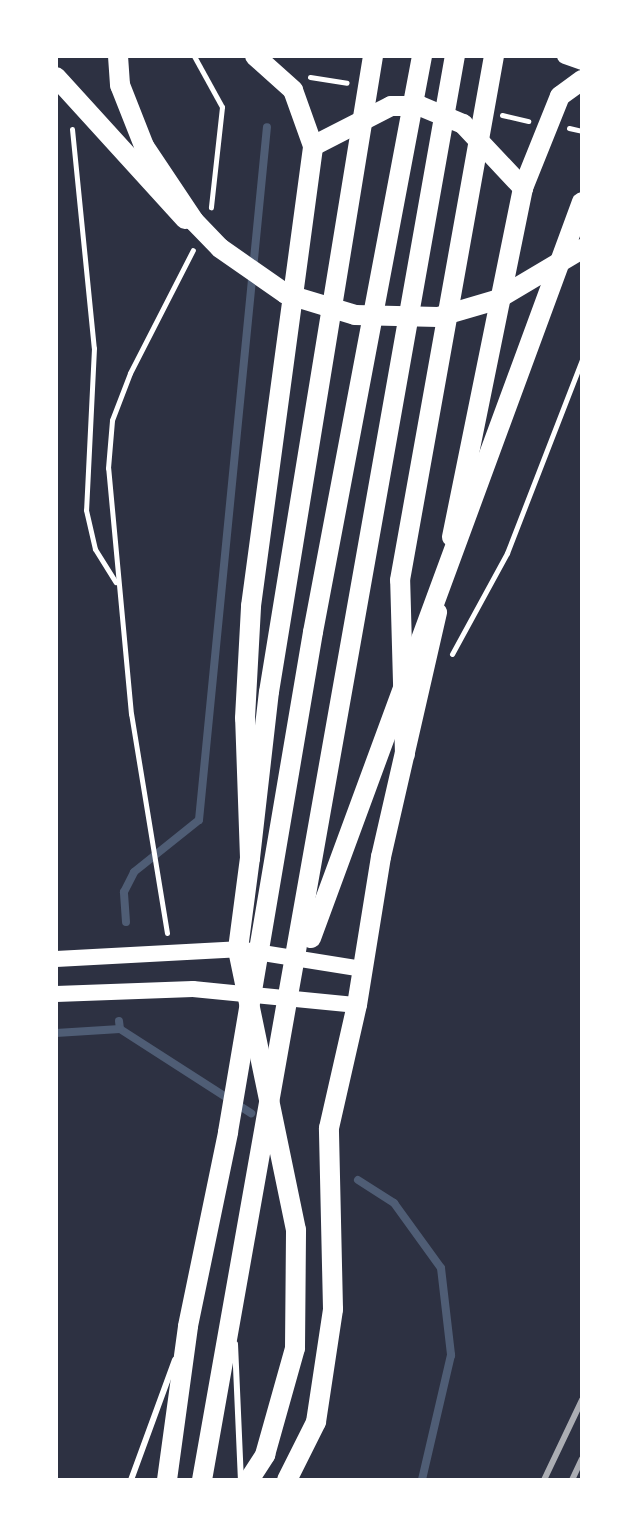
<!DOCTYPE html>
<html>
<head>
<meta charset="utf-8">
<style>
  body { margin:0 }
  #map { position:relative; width:638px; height:1536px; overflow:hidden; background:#2d3142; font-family:Overpass,sans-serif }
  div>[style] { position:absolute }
  .stream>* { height:8px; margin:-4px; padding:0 4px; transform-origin:4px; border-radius:4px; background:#4f5d75 }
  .path>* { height:5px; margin:-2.5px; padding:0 2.5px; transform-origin:2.5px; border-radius:2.5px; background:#fff }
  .service>* { height:6px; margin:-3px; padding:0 3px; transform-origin:3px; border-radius:3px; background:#fff }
  .secondary>* { height:16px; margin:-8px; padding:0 8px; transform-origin:8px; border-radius:8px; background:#fff }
  .primary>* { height:20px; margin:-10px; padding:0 10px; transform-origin:10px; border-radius:10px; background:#fff }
  .trunk>* { height:20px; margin:-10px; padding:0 10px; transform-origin:10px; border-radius:10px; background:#fff }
  .rail>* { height:6px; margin:-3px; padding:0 3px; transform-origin:3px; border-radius:3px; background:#abadb3 }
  span { translate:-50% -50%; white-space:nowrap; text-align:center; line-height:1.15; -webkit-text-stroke:7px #fff; paint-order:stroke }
  .frame { position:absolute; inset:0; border:58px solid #fff; pointer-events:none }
</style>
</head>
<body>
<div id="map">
  <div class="stream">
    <div style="left:126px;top:922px;width:30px;rotate:-94deg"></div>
    <div style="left:124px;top:892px;width:22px;rotate:-63deg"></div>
    <div style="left:134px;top:872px;width:83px;rotate:-38.7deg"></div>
    <div style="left:199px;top:820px;width:696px;rotate:-84.4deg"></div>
    <div style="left:119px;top:1021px;width:8px;rotate:83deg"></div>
    <div style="left:120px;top:1029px;width:156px;rotate:32.7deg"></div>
    <div style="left:56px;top:1033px;width:64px;rotate:-3.6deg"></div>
    <div style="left:358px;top:1180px;width:43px;rotate:32.6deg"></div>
    <div style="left:394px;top:1203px;width:80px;rotate:54.1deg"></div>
    <div style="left:441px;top:1268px;width:88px;rotate:83.4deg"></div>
    <div style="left:451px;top:1355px;width:128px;rotate:103.1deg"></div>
  </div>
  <div class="path">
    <div style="left:194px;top:56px;width:58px;rotate:61.2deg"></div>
    <div style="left:222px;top:107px;width:101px;rotate:96.3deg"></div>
    <div style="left:310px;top:77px;width:37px;rotate:9deg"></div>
    <div style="left:502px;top:115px;width:27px;rotate:13deg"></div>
    <div style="left:569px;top:128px;width:13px;rotate:13deg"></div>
    <div style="left:72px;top:129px;width:220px;rotate:84.3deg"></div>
    <div style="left:94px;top:348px;width:162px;rotate:92.8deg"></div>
    <div style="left:86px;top:510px;width:40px;rotate:77deg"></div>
    <div style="left:95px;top:549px;width:39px;rotate:58deg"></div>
    <div style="left:452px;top:654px;width:115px;rotate:-61.4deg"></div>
    <div style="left:507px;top:553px;width:207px;rotate:-68.8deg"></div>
    <div style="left:167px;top:933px;width:222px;rotate:-99.3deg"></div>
    <div style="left:131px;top:714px;width:247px;rotate:-95.3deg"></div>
    <div style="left:108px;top:468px;width:48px;rotate:-85.2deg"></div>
    <div style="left:112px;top:420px;width:50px;rotate:-69deg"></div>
    <div style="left:130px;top:373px;width:138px;rotate:-62.9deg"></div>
  </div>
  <div class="service">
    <div style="left:235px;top:1344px;width:136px;rotate:87.5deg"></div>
    <div style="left:131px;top:1480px;width:128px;rotate:-69.9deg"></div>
  </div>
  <div class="secondary">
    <div style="left:565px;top:56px;width:18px;rotate:19deg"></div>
    <div style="left:56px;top:959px;width:182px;rotate:-3.1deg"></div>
    <div style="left:238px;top:949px;width:127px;rotate:9.1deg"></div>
    <div style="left:56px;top:994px;width:137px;rotate:-2.1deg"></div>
    <div style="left:193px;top:989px;width:165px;rotate:5.6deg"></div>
  </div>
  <div class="primary">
    <div style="left:313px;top:146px;width:88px;rotate:-27.1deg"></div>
    <div style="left:391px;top:106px;width:29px"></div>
    <div style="left:420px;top:106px;width:47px;rotate:22.7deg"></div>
    <div style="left:463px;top:124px;width:88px;rotate:46.8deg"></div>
    <div style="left:452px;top:537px;width:356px;rotate:-78.5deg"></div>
    <div style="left:523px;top:188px;width:99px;rotate:-68.1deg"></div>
    <div style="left:560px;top:96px;width:27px;rotate:-36deg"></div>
    <div style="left:249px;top:1480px;width:30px;rotate:-57deg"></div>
    <div style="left:265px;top:1455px;width:111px;rotate:-74.3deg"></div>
    <div style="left:295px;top:1348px;width:118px;rotate:-89.5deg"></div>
    <div style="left:296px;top:1230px;width:287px;rotate:-101.7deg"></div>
    <div style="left:238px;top:949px;width:92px;rotate:-82.5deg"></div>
    <div style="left:250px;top:858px;width:140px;rotate:-92deg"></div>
    <div style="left:245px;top:718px;width:112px;rotate:-86.9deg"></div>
    <div style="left:251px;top:606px;width:464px;rotate:-82.3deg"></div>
    <div style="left:313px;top:146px;width:59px;rotate:-109.7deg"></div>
    <div style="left:293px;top:90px;width:51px;rotate:-138.2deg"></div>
    <div style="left:287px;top:1480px;width:65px;rotate:-63.4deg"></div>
    <div style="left:316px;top:1422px;width:114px;rotate:-81.4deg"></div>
    <div style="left:333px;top:1309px;width:181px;rotate:-91.3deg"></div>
    <div style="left:329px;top:1128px;width:126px;rotate:-77.2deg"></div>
    <div style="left:357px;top:1005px;width:150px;rotate:-80.8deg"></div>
    <div style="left:381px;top:857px;width:251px;rotate:-77.1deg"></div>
  </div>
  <div class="trunk">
    <div style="left:118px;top:56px;width:29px;rotate:86deg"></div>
    <div style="left:120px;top:85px;width:66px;rotate:68.5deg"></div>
    <div style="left:144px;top:146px;width:90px;rotate:56.3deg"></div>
    <div style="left:194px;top:221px;width:37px;rotate:46deg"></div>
    <div style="left:220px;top:248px;width:80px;rotate:34.9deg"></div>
    <div style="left:286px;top:294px;width:72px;rotate:16.9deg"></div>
    <div style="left:355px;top:315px;width:83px;rotate:1.4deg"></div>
    <div style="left:438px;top:317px;width:60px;rotate:-16.3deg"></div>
    <div style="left:496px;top:300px;width:100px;rotate:-30.7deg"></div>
    <div style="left:56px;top:77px;width:192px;rotate:47.7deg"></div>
    <div style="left:405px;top:754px;width:174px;rotate:-91.6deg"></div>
    <div style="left:400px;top:580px;width:532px;rotate:-79.83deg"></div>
    <div style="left:250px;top:858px;width:167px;rotate:-83.5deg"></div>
    <div style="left:269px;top:692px;width:644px;rotate:-80.71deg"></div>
    <div style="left:311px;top:938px;width:784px;rotate:-69.79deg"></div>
    <div style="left:167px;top:1480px;width:155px;rotate:-82.2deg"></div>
    <div style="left:188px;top:1326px;width:198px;rotate:-78.3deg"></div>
    <div style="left:228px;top:1132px;width:507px;rotate:-80.35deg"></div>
    <div style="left:313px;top:632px;width:586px;rotate:-79.28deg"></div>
    <div style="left:202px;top:1480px;width:1446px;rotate:-79.93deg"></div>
  </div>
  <div class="rail">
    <div style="left:544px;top:1480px;width:89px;rotate:-64.6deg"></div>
    <div style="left:572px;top:1480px;width:23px;rotate:-65deg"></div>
  </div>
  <div class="frame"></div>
</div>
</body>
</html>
